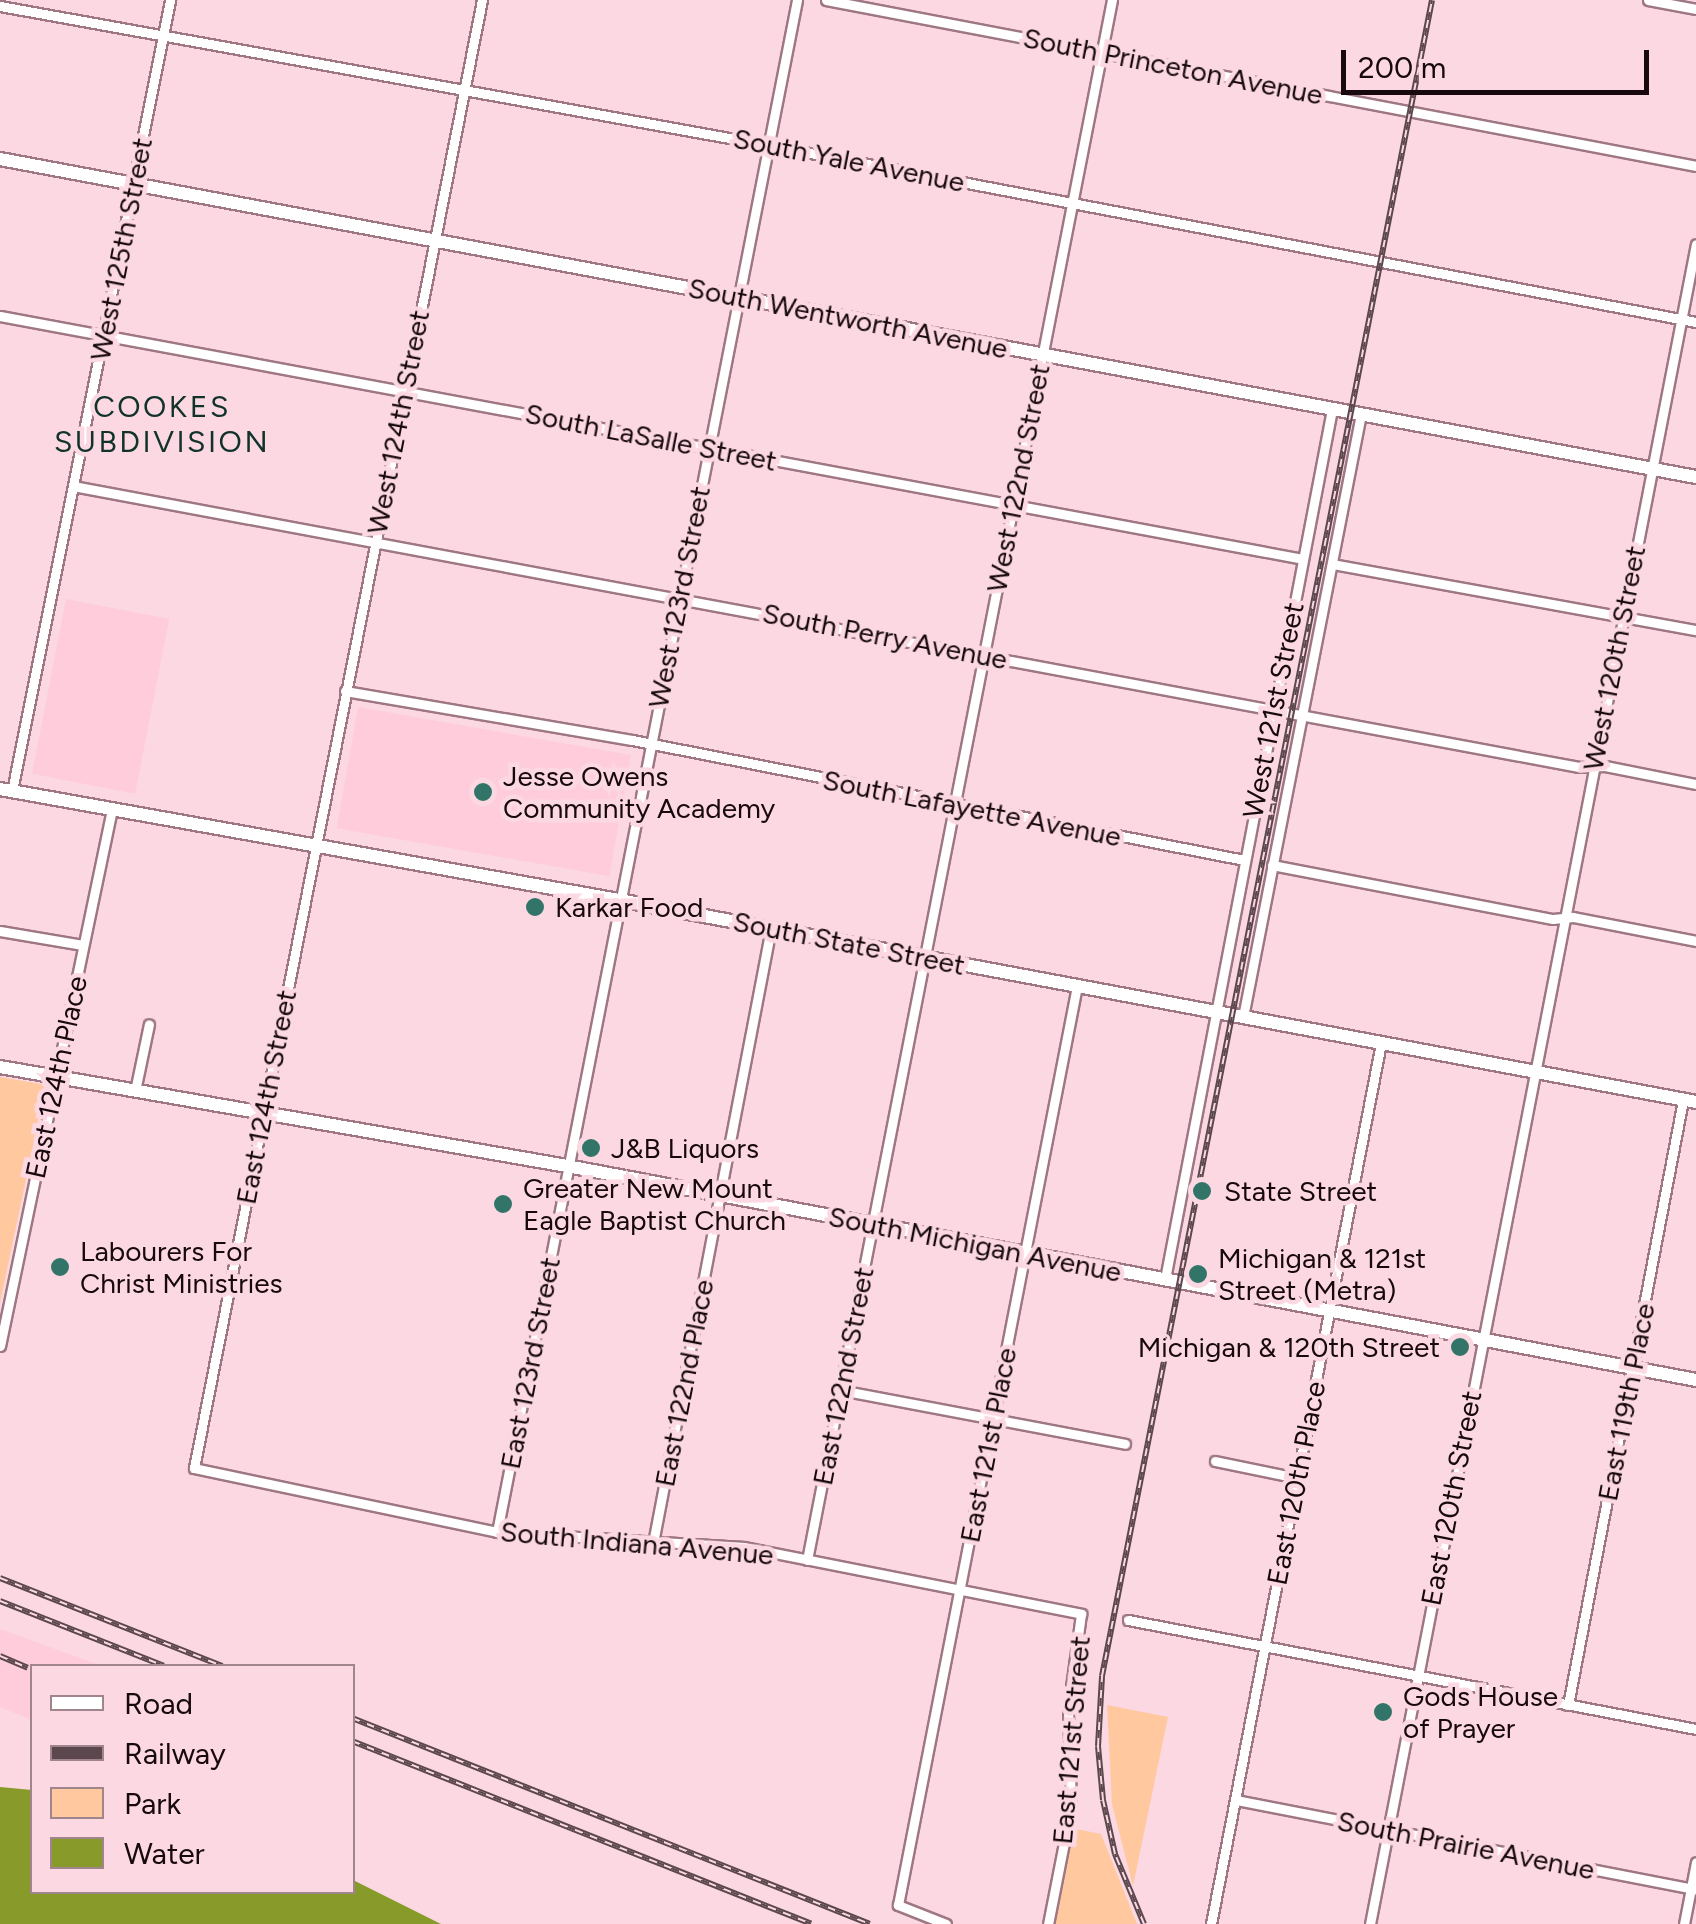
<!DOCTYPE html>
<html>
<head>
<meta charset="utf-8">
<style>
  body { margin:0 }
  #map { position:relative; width:1696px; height:1924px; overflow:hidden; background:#fbd8e2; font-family:Figtree,sans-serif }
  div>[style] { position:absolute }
  .built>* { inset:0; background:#ffccdb; transform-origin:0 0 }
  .green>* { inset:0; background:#ffc89f }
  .water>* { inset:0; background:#879a2a }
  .roads { filter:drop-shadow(2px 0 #9e7783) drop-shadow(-2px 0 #9e7783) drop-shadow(0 2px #9e7783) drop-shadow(0 -2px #9e7783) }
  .street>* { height:9px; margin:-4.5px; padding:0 4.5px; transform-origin:4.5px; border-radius:4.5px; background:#fff }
  .secondary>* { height:12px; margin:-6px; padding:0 6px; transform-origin:6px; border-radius:6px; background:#fff }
  .rail>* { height:6px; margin-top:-3px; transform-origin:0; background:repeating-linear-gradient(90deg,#fbd8e2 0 8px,#5b474d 0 16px); box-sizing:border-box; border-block:2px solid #5b474d }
  .dots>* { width:28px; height:28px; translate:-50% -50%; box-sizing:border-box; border:5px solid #fbd8e2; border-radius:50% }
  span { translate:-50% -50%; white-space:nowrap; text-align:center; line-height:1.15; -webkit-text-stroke:9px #fbd8e2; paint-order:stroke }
  .street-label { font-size:28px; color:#17090e }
  .poi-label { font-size:28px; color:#17090e }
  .left { translate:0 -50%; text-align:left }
  .right { translate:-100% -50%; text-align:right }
  .neighbourhood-label { font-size:30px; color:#11322b; letter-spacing:2.5px }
  .legend { position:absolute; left:30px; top:1664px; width:325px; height:230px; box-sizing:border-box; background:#fbd8e2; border:2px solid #a0858d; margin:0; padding:12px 18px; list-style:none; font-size:30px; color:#17090e }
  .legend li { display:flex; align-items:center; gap:20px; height:50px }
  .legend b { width:50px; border:2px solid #a0858d }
  .scale { position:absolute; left:1341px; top:50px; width:308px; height:45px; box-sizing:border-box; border:5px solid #17090e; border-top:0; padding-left:12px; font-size:30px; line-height:35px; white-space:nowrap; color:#17090e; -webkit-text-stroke:8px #fbd8e2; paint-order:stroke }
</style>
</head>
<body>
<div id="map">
  <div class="built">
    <div style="left:66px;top:599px;width:105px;height:178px;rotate:11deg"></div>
    <div style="left:358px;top:707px;width:277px;height:123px;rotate:10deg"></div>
    <div style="clip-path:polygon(0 1629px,102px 1666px,32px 1666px,32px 1720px,0 1707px)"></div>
  </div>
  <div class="green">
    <div style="clip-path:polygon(0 1077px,41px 1084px,45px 1089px,0 1303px)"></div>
    <div style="clip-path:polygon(1107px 1705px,1168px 1717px,1133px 1886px,1112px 1804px)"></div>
    <div style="clip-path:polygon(1071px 1828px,1101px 1834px,1137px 1924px,1053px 1924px)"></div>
  </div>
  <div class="water">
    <div style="clip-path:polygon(0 1787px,32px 1790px,32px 1892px,352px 1892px,353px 1880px,441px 1924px,0 1924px)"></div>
  </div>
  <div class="roads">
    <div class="street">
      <div style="left:482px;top:0;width:1496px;rotate:101.1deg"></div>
      <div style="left:194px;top:1468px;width:310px;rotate:11.9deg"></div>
      <div style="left:497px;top:1532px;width:247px;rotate:3.5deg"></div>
      <div style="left:744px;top:1547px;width:344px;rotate:11.2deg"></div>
      <div style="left:1081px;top:1614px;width:96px;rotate:97.8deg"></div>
      <div style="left:1068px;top:1709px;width:98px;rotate:88.2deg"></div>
      <div style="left:1071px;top:1807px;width:119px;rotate:101.1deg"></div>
      <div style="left:826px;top:0;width:886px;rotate:10.8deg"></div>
      <div style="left:1648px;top:0;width:49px;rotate:10.6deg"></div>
      <div style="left:0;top:6px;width:780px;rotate:10.26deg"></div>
      <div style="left:768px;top:145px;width:945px;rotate:10.8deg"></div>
      <div style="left:0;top:316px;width:1325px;rotate:10.56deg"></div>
      <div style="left:73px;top:486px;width:1532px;rotate:10.57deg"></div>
      <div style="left:1579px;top:767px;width:26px;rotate:-2deg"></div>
      <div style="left:1605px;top:766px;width:93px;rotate:11.2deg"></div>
      <div style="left:1332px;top:564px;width:370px;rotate:10.3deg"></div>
      <div style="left:345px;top:691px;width:291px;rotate:9.7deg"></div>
      <div style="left:632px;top:740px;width:624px;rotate:11.09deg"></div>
      <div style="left:12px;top:791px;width:807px;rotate:-78.7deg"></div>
      <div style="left:1272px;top:865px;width:286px;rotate:10.9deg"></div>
      <div style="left:1553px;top:919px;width:20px;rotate:-6deg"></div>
      <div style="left:1573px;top:917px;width:125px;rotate:11deg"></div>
      <div style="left:0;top:931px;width:84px;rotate:9.6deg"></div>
      <div style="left:1243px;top:1017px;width:614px;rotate:-78.93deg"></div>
      <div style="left:135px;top:1091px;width:68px;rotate:-78.2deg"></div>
      <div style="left:1165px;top:1279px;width:886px;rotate:-79.13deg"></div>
      <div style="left:0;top:1346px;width:549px;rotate:-78.22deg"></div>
      <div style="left:840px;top:1390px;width:290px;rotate:10.7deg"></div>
      <div style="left:1215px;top:1461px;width:84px;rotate:11.7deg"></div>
      <div style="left:497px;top:1532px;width:1561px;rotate:-78.92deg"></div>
      <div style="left:653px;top:1543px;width:626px;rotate:-79.14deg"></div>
      <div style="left:807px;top:1560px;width:1590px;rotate:-78.94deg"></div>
      <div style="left:1128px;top:1620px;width:578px;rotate:10.86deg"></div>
      <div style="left:1568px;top:1705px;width:616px;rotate:-79.24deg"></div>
      <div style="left:1236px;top:1800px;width:469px;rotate:11deg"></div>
      <div style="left:946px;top:1924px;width:52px;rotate:-158.4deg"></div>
      <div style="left:898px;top:1905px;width:936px;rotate:-78.98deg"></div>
      <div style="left:1211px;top:1924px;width:897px;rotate:-79.08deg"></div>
      <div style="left:1370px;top:1924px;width:1711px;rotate:-79.02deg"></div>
      <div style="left:1684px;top:1924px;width:63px;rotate:-79deg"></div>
    </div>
    <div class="secondary">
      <div style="left:0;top:159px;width:1726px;rotate:10.62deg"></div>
      <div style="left:0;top:789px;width:629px;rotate:10.17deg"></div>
      <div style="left:619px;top:900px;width:1096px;rotate:10.62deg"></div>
      <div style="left:0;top:1067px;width:576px;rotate:9.9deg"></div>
      <div style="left:567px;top:1166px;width:1149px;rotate:10.73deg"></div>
    </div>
  </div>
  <div class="rail">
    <div style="left:0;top:1578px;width:239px;rotate:21.6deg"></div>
    <div style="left:0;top:1601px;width:176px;rotate:21.6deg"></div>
    <div style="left:0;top:1656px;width:30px;rotate:23deg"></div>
    <div style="left:352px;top:1718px;width:557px;rotate:21.69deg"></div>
    <div style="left:352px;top:1741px;width:494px;rotate:21.7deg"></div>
    <div style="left:1144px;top:1924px;width:76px;rotate:-112.5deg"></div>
    <div style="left:1115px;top:1854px;width:55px;rotate:-102.5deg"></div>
    <div style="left:1103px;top:1800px;width:54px;rotate:-95.3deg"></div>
    <div style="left:1098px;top:1746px;width:70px;rotate:-86.7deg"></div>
    <div style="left:1102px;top:1676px;width:1708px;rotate:-78.86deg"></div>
  </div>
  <div class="dots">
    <div style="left:483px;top:792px;background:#327568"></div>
    <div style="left:535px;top:907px;background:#327568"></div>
    <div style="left:591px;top:1148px;background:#327568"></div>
    <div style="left:1202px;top:1191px;background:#327568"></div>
    <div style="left:503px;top:1204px;background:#327568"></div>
    <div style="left:60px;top:1267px;background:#327568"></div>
    <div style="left:1198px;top:1274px;background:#327568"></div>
    <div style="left:1460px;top:1347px;background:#327568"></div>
    <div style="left:1383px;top:1712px;background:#327568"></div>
  </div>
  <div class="street-label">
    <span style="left:1173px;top:66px;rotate:11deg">South Princeton Avenue</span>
    <span style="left:849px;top:160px;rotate:11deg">South Yale Avenue</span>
    <span style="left:121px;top:249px;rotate:-79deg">West 125th Street</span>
    <span style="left:848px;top:318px;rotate:11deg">South Wentworth Avenue</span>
    <span style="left:398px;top:422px;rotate:-79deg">West 124th Street</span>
    <span style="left:651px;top:437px;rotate:11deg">South LaSalle Street</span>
    <span style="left:1018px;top:478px;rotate:-79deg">West 122nd Street</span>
    <span style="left:679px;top:597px;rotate:-79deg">West 123rd Street</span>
    <span style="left:885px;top:636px;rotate:11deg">South Perry Avenue</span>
    <span style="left:1614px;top:658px;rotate:-79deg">West 120th Street</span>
    <span style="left:1273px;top:710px;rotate:-79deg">West 121st Street</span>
    <span style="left:972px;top:808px;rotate:11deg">South Lafayette Avenue</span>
    <span style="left:849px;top:943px;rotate:11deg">South State Street</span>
    <span style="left:56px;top:1077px;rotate:-78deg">East 124th Place</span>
    <span style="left:266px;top:1097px;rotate:-79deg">East 124th Street</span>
    <span style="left:975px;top:1244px;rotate:11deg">South Michigan Avenue</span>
    <span style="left:530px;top:1363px;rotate:-79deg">East 123rd Street</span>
    <span style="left:843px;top:1376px;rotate:-79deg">East 122nd Street</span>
    <span style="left:684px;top:1383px;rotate:-79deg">East 122nd Place</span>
    <span style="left:1626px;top:1402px;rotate:-79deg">East 119th Place</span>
    <span style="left:988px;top:1445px;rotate:-79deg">East 121st Place</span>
    <span style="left:1296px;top:1483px;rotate:-79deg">East 120th Place</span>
    <span style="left:1451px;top:1498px;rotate:-79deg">East 120th Street</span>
    <span style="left:637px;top:1543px;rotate:5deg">South Indiana Avenue</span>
    <span style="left:1071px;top:1740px;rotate:-85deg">East 121st Street</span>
    <span style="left:1466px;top:1845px;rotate:11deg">South Prairie Avenue</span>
  </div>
  <div class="poi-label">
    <span class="left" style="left:503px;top:792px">Jesse Owens<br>Community Academy</span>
    <span class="left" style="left:555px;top:907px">Karkar Food</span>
    <span class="left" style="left:611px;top:1148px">J&amp;B Liquors</span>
    <span class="left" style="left:523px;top:1204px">Greater New Mount<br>Eagle Baptist Church</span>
    <span class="left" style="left:1224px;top:1191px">State Street</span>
    <span class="left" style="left:80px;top:1267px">Labourers For<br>Christ Ministries</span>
    <span class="left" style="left:1218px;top:1274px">Michigan &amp; 121st<br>Street (Metra)</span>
    <span class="right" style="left:1440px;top:1347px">Michigan &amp; 120th Street</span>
    <span class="left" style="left:1403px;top:1712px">Gods House<br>of Prayer</span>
  </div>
  <div class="neighbourhood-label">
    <span style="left:162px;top:424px">COOKES<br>SUBDIVISION</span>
  </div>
  <ul class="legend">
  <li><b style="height:12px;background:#fff"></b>Road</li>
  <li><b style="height:12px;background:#5b474d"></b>Railway</li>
  <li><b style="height:28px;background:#ffc89f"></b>Park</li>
  <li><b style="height:28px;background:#879a2a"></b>Water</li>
  </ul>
  <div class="scale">200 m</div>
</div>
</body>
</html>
